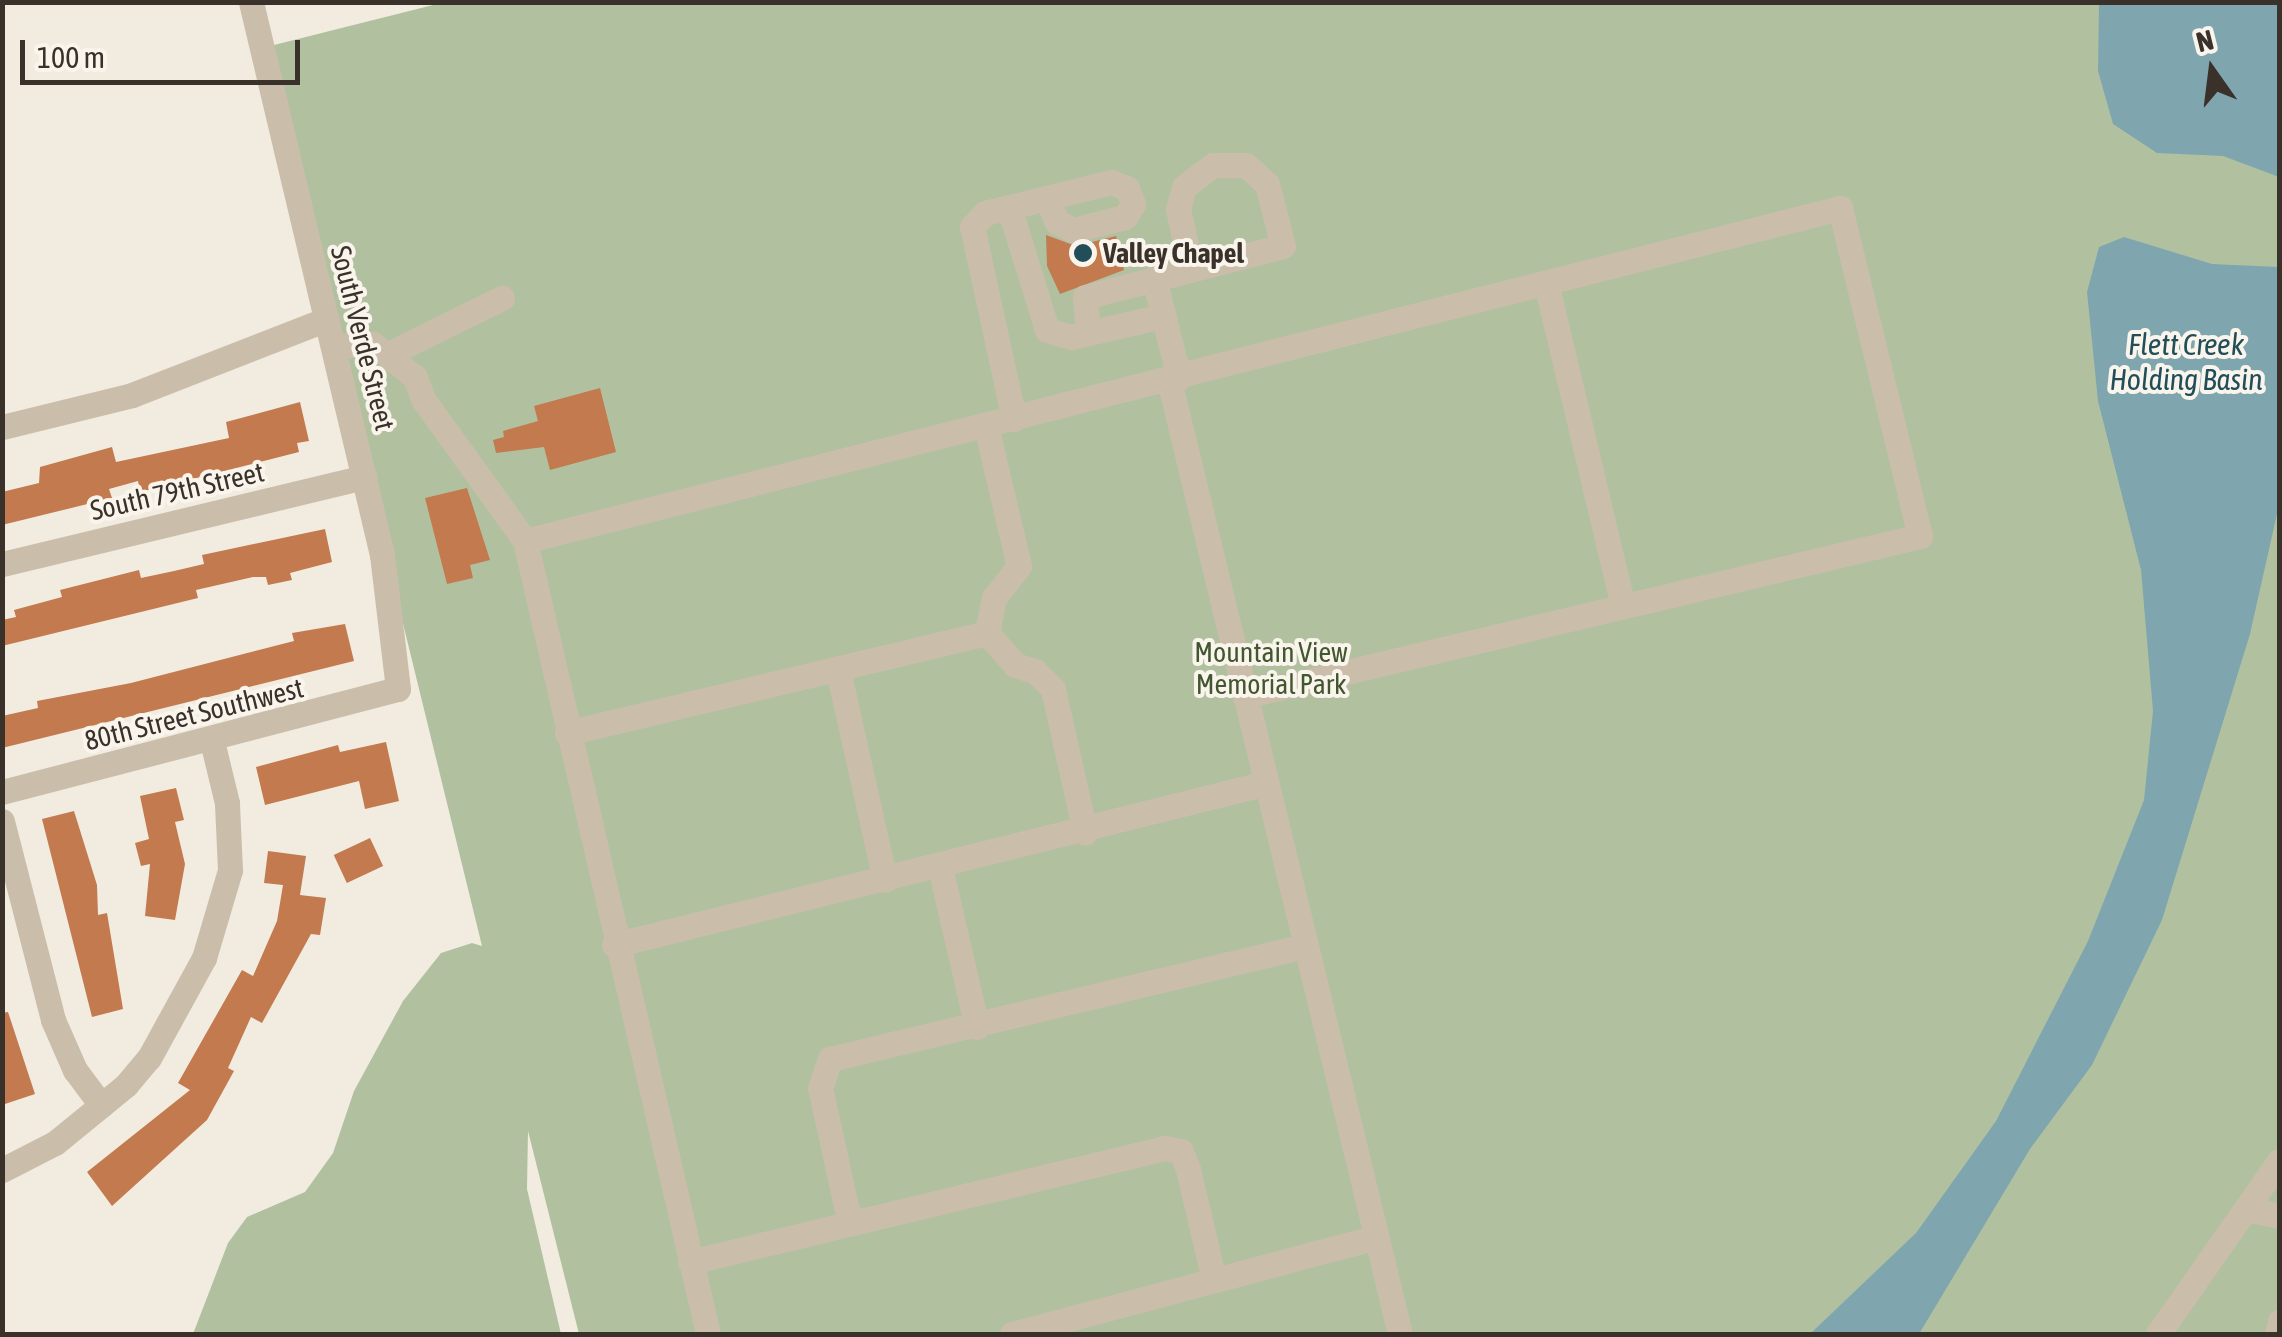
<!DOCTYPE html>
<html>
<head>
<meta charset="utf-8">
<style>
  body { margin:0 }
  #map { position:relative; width:2282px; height:1337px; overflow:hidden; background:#f2ece0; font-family:"Asap Condensed",sans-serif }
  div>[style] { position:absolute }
  .green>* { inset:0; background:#b1c1a0 }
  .water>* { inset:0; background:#7fa6af }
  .building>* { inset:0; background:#c27a4e; transform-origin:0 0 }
  .minor>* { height:25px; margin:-12.5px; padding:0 12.5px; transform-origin:12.5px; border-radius:12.5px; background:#cabeab }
  .dots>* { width:28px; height:28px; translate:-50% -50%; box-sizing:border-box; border:5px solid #faf5ec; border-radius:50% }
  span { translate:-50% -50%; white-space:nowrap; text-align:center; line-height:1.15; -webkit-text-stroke:8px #faf5ec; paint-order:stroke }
  .poi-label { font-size:28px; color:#39312a; font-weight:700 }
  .left { translate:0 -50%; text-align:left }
  .street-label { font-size:28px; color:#39312a }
  .park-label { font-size:28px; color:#42562f }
  .water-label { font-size:30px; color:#214e59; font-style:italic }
  .frame { position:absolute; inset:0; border:5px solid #39312a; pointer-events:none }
  .north { position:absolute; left:2162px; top:20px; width:100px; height:100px; -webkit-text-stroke:8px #faf5ec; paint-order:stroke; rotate:346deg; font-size:28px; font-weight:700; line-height:40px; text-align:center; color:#39312a }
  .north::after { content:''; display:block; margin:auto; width:35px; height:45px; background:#39312a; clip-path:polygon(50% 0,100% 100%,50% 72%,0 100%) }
  .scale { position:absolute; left:20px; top:40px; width:280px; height:45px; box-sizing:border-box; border:5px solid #39312a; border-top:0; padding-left:12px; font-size:30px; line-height:35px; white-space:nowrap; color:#39312a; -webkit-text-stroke:8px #faf5ec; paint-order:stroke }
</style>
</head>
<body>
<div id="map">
  <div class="green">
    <div style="clip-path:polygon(445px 2px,2279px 3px,2279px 1334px,579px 1334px,528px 1131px,527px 1189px,561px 1334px,193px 1334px,228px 1243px,247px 1217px,305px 1192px,333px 1153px,354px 1091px,403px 1001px,441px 953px,472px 943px,482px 946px,262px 48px)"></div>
  </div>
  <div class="water">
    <div style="clip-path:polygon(2099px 3px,2279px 3px,2279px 177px,2223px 156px,2157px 153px,2113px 124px,2098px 71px)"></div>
    <div style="clip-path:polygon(2124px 237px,2212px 264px,2279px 267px,2279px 505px,2250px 634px,2162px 920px,2092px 1065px,2030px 1149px,1919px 1334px,1810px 1334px,1916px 1233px,1996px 1121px,2088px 941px,2144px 800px,2153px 711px,2141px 570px,2098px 401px,2087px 292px,2099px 247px)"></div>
  </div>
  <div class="building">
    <div style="clip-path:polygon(1046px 235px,1076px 246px,1116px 236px,1124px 270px,1060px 294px,1047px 266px)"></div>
    <div style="clip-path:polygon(600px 388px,616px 452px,550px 470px,544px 447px,496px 453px,493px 440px,504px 437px,503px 431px,538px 421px,534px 406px)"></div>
    <div style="clip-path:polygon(300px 402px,309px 441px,297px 443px,299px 452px,149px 490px,140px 491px,138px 481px,109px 489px,112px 498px,2px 525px,2px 492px,39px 483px,40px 467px,112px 447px,116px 462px,229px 438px,226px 422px)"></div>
    <div style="clip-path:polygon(467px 488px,490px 560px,470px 565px,473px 578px,447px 584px,425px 498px)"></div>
    <div style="clip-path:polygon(325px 529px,332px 562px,290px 573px,292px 580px,268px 585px,266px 577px,253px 577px,196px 590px,198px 598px,2px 646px,2px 620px,16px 617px,14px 610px,62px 597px,60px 590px,139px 570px,141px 578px,174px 571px,204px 564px,202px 555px)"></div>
    <div style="clip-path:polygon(345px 624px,354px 661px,2px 748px,2px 716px,38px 708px,37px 701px,131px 683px,294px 641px,292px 633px)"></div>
    <div style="clip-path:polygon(386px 742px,399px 801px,365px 809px,359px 781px,265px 805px,256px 767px,338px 745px,340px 752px)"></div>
    <div style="clip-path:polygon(176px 788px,184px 820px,175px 822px,185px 864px,175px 920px,145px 916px,150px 864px,141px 866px,135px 843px,149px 839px,140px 796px)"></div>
    <div style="clip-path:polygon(74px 811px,97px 885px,98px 915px,107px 913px,123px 1009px,92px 1017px,42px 819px)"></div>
    <div style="left:370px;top:838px;width:31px;height:40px;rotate:65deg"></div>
    <div style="clip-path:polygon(268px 851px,306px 856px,300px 895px,326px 898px,320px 935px,311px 934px,262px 1023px,251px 1017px,228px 1068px,234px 1071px,207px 1120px,112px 1206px,87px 1172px,190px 1090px,178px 1083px,242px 970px,253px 976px,277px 921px,283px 885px,264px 883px)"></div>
    <div style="clip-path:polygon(8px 1012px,35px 1094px,2px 1105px,2px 1013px)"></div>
  </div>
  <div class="minor">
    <div style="left:1009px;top:207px;width:129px;rotate:72.8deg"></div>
    <div style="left:1047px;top:330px;width:25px;rotate:16deg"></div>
    <div style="left:1071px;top:337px;width:94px;rotate:-12.9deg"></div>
    <div style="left:1154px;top:278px;width:103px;rotate:76deg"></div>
    <div style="left:1546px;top:283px;width:332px;rotate:76.6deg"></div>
    <div style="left:1088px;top:333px;width:36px;rotate:-95deg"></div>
    <div style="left:1085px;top:297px;width:204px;rotate:-14.4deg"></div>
    <div style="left:1283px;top:246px;width:64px;rotate:-104.5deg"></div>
    <div style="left:1267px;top:184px;width:28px;rotate:-138deg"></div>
    <div style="left:1246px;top:165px;width:33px;rotate:180deg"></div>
    <div style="left:1213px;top:165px;width:36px;rotate:143deg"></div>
    <div style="left:1184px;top:187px;width:23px;rotate:105deg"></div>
    <div style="left:1178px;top:209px;width:61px;rotate:77.8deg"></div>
    <div style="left:334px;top:346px;width:39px;rotate:-3deg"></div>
    <div style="left:373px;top:344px;width:53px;rotate:38.2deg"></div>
    <div style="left:415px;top:377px;width:23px;rotate:70deg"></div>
    <div style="left:423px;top:399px;width:175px;rotate:54.3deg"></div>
    <div style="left:388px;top:354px;width:127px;rotate:-26.2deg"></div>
    <div style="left:1169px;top:380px;width:982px;rotate:76.39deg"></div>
    <div style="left:1014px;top:419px;width:197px;rotate:-102.3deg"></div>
    <div style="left:972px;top:227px;width:19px;rotate:-47deg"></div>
    <div style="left:985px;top:213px;width:130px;rotate:-13.8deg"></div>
    <div style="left:1111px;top:182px;width:17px;rotate:21deg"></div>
    <div style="left:1127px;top:188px;width:17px;rotate:69deg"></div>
    <div style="left:1133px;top:204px;width:15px;rotate:122deg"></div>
    <div style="left:1125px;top:217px;width:54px;rotate:166deg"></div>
    <div style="left:1073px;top:230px;width:18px;rotate:-153deg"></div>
    <div style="left:1057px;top:222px;width:26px;rotate:-113deg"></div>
    <div style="left:2px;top:427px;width:134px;rotate:-13.8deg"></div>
    <div style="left:132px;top:395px;width:209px;rotate:-21.3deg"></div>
    <div style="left:2px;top:564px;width:373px;rotate:-13.5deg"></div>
    <div style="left:987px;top:633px;width:43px;rotate:48.8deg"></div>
    <div style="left:1015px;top:665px;width:21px;rotate:17deg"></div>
    <div style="left:1035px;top:671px;width:25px;rotate:45deg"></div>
    <div style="left:1053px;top:689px;width:147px;rotate:77.4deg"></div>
    <div style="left:838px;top:670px;width:215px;rotate:77.4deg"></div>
    <div style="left:567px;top:733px;width:432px;rotate:-13.4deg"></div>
    <div style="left:987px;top:633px;width:36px;rotate:-79deg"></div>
    <div style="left:994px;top:598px;width:41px;rotate:-52deg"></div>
    <div style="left:1019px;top:566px;width:144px;rotate:-103.3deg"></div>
    <div style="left:2px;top:792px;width:409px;rotate:-14.6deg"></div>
    <div style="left:398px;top:689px;width:135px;rotate:-96.8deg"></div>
    <div style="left:382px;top:555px;width:568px;rotate:-103.33deg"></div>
    <div style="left:2px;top:821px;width:205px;rotate:75.6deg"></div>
    <div style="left:53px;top:1020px;width:55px;rotate:66.3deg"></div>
    <div style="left:75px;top:1070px;width:44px;rotate:53.4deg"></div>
    <div style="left:940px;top:867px;width:164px;rotate:77deg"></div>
    <div style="left:614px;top:945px;width:672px;rotate:-13.95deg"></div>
    <div style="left:2px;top:1170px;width:59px;rotate:-27deg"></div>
    <div style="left:55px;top:1143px;width:92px;rotate:-39.2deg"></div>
    <div style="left:126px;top:1085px;width:35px;rotate:-50deg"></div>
    <div style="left:149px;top:1058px;width:114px;rotate:-61.2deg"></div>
    <div style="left:204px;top:958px;width:92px;rotate:-73.5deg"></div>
    <div style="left:230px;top:870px;width:67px;rotate:-92.6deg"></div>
    <div style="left:227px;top:803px;width:64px;rotate:-103.6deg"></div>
    <div style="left:2245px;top:1209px;width:36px;rotate:11deg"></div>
    <div style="left:850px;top:1224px;width:139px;rotate:-102.4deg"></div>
    <div style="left:820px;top:1088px;width:31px;rotate:-71deg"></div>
    <div style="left:830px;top:1059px;width:488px;rotate:-13.4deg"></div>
    <div style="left:690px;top:1262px;width:488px;rotate:-13.5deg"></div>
    <div style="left:1164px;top:1148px;width:17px;rotate:10deg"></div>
    <div style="left:1181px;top:1151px;width:19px;rotate:69deg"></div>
    <div style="left:1188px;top:1169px;width:114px;rotate:76.8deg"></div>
    <div style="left:708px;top:1334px;width:814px;rotate:-102.99deg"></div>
    <div style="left:525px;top:541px;width:1357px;rotate:-14.21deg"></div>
    <div style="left:1840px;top:208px;width:338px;rotate:76.3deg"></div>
    <div style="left:1920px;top:536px;width:694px;rotate:166.66deg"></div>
    <div style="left:1012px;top:1334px;width:377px;rotate:-14.9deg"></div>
    <div style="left:2158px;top:1334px;width:211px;rotate:-55deg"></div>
    <div style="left:2277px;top:1334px;width:13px;rotate:-77deg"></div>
  </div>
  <div class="dots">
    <div style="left:1083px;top:253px;background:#214e59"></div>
  </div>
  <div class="poi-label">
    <span class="left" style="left:1103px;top:253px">Valley Chapel</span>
  </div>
  <div class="street-label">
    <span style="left:363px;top:338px;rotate:76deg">South Verde Street</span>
    <span style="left:177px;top:491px;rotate:-13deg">South 79th Street</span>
    <span style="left:194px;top:714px;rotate:-14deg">80th Street Southwest</span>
  </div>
  <div class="park-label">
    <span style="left:1271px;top:668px">Mountain View<br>Memorial Park</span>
  </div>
  <div class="water-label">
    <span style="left:2186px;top:361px">Flett Creek<br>Holding Basin</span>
  </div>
  <div class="frame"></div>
  <div class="north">N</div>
  <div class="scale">100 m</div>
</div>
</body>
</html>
